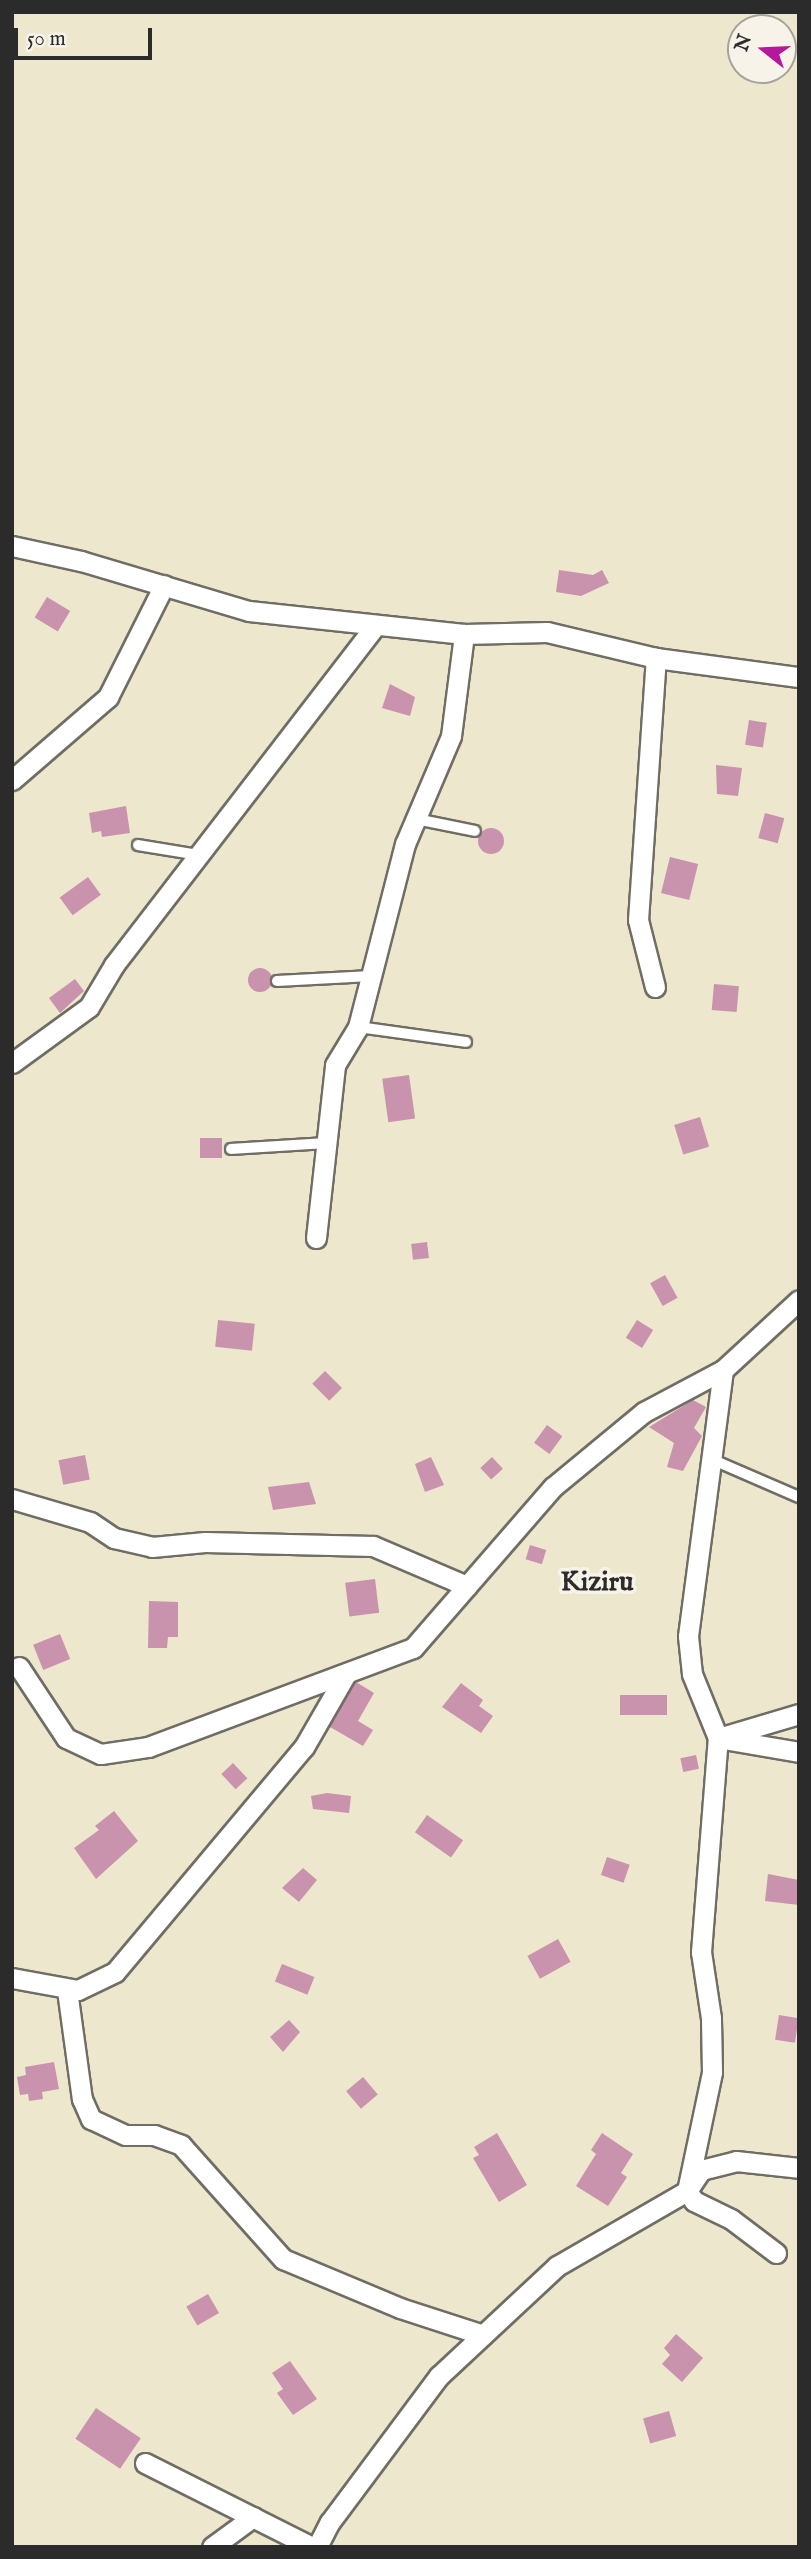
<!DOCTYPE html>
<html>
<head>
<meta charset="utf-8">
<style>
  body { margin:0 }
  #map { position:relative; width:811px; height:2559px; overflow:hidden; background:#ede7cd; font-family:"IM FELL English",serif }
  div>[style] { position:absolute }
  .building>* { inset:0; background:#c992ad; transform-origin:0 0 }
  .round { border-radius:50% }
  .roads { filter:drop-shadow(2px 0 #6f6d64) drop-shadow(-2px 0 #6f6d64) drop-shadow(0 2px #6f6d64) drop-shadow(0 -2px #6f6d64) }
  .service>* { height:10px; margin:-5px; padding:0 5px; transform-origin:5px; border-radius:5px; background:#fff }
  .minor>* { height:19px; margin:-9.5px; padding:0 9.5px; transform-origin:9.5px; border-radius:9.5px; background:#fff }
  span { translate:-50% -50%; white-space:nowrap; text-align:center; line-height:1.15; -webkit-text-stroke:7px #f7f3e8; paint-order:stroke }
  .quarter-label { font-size:28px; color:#2b2b2b; font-weight:700 }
  .frame { position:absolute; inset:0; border:14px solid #2b2b2b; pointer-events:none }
  .north { position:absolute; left:727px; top:14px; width:70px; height:70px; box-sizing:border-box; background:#f7f3e8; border:2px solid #a5a39c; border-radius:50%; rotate:288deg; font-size:19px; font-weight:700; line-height:28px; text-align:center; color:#2b2b2b }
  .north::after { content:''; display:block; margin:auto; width:24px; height:32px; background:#b5179e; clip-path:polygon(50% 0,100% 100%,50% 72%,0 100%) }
  .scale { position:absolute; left:14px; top:28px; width:138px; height:32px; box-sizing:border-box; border:4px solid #2b2b2b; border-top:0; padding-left:9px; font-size:21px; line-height:24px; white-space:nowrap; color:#2b2b2b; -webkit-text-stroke:5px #f7f3e8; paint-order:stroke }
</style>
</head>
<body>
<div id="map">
  <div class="building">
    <div style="clip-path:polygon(559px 570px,593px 575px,602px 570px,609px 583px,581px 596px,556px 592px)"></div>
    <div style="left:47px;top:597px;width:27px;height:24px;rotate:31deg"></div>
    <div style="clip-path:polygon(390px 684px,415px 697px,410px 716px,382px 708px)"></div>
    <div style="left:749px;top:720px;width:18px;height:25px;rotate:9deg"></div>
    <div style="clip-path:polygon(716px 765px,742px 768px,738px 796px,717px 794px)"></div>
    <div style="clip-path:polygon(126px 806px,130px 833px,102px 837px,101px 831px,92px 833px,89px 813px)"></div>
    <div style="left:765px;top:813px;width:20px;height:26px;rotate:15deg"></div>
    <div class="round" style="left:478px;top:828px;width:26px;height:26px"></div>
    <div style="left:670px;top:857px;width:29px;height:37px;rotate:14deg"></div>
    <div style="left:88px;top:877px;width:22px;height:35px;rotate:54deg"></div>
    <div class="round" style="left:248px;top:968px;width:24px;height:24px"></div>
    <div style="clip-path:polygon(75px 979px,84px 991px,60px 1013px,49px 998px)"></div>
    <div style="left:714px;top:984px;width:25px;height:26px;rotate:5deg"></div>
    <div style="left:409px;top:1075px;width:44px;height:27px;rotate:82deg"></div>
    <div style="left:700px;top:1117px;width:31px;height:27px;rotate:73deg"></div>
    <div style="left:200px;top:1138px;width:22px;height:20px"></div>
    <div style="left:427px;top:1242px;width:16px;height:16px;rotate:83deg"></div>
    <div style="left:665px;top:1275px;width:26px;height:17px;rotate:61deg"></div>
    <div style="left:218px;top:1320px;width:37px;height:27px;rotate:6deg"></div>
    <div style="left:637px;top:1320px;width:19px;height:21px;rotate:32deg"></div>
    <div style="left:325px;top:1371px;width:24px;height:18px;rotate:45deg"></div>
    <div style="clip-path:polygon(693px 1400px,706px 1407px,694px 1428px,702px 1436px,683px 1471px,667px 1467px,674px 1443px,649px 1427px)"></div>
    <div style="left:547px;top:1425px;width:19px;height:22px;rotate:36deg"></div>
    <div style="left:85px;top:1455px;width:25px;height:27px;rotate:79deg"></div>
    <div style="clip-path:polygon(431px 1457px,444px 1485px,425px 1492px,415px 1464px)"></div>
    <div style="left:492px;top:1457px;width:16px;height:16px;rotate:47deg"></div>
    <div style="clip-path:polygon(309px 1482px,316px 1504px,273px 1510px,268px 1487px)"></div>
    <div style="left:530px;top:1545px;width:17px;height:15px;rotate:17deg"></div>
    <div style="left:375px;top:1579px;width:34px;height:30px;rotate:83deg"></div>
    <div style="clip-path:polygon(149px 1601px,178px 1602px,178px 1637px,168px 1637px,167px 1648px,148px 1648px)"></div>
    <div style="left:60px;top:1634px;width:27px;height:29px;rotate:68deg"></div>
    <div style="clip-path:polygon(356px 1682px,374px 1693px,358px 1721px,373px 1730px,363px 1746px,330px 1727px)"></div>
    <div style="clip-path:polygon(461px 1683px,483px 1700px,479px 1706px,493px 1716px,481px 1733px,442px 1707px)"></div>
    <div style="left:620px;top:1695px;width:47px;height:20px"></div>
    <div style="left:696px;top:1755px;width:14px;height:16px;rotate:78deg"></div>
    <div style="left:233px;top:1763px;width:21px;height:16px;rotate:47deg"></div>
    <div style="clip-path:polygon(327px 1793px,351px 1796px,349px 1813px,313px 1809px,311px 1796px)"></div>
    <div style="clip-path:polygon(114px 1811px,138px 1841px,96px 1879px,74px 1848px,99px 1830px,95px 1826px)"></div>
    <div style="left:427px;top:1815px;width:44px;height:21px;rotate:35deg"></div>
    <div style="left:607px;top:1857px;width:24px;height:19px;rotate:19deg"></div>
    <div style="clip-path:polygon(303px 1868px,317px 1880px,299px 1902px,282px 1888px)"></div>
    <div style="clip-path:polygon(768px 1874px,799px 1880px,799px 1905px,765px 1901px)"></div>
    <div style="left:558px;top:1939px;width:26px;height:35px;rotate:61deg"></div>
    <div style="left:282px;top:1964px;width:35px;height:19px;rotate:22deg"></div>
    <div style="left:779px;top:2015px;width:20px;height:25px;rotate:9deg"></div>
    <div style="clip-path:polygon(289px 2020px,300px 2032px,283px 2052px,270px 2037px)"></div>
    <div style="clip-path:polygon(54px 2062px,59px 2089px,42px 2092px,43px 2099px,29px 2101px,28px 2094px,20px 2095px,17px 2077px,26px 2075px,25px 2067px)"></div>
    <div style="left:363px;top:2077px;width:23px;height:22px;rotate:50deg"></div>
    <div style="clip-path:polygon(497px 2133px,527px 2185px,499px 2202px,473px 2158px,479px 2155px,474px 2147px)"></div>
    <div style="clip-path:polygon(602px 2133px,633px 2154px,621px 2173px,627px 2177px,608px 2206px,576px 2186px,596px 2154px,591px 2150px)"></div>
    <div style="left:208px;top:2294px;width:22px;height:25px;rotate:60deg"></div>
    <div style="clip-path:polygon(676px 2334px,703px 2358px,682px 2382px,662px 2364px,670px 2355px,664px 2348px)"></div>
    <div style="clip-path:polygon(290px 2361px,317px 2399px,293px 2415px,277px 2393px,283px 2389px,272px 2373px)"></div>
    <div style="left:96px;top:2408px;width:54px;height:37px;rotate:34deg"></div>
    <div style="left:669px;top:2411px;width:26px;height:27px;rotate:74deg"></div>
  </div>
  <div class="roads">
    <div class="service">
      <div style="left:416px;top:819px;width:60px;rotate:11.5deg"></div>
      <div style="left:138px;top:845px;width:62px;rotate:9.3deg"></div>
      <div style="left:277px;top:981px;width:94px;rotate:-3deg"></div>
      <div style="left:358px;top:1027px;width:109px;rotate:7.9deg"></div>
      <div style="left:231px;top:1149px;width:95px;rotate:-3.6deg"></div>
      <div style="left:711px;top:1459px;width:96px;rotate:23.4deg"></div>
    </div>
    <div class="minor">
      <div style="left:12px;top:546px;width:71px;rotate:12.3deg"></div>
      <div style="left:81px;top:561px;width:175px;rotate:16.6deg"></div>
      <div style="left:249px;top:611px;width:216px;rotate:6.1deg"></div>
      <div style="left:464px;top:634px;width:83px;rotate:-1.4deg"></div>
      <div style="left:547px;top:632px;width:112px;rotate:13.4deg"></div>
      <div style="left:656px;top:658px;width:144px;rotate:7.6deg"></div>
      <div style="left:12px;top:780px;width:127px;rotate:-40.8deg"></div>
      <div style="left:108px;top:697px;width:125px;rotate:-63.4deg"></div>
      <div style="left:655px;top:987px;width:69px;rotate:-104.2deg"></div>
      <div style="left:638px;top:920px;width:263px;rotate:-86.1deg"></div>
      <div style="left:12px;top:1063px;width:95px;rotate:-36deg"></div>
      <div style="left:89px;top:1007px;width:49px;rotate:-59.2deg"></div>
      <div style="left:114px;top:965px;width:429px;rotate:-52.4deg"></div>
      <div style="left:316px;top:1238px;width:174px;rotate:-83.7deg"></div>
      <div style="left:335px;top:1065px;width:44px;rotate:-58.8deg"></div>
      <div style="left:358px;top:1027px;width:189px;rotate:-75.6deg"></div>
      <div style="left:405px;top:844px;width:117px;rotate:-66.9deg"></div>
      <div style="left:451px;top:736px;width:103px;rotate:-82.7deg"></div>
      <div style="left:12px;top:1499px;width:81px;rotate:16.4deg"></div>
      <div style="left:90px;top:1522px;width:29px;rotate:34deg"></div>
      <div style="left:114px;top:1538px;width:39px;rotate:13deg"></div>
      <div style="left:152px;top:1547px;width:53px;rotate:-5.4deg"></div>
      <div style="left:205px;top:1542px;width:168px;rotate:1.4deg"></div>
      <div style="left:373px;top:1546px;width:102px;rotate:23.1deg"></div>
      <div style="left:19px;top:1667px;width:85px;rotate:56.5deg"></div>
      <div style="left:66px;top:1738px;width:38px;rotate:25deg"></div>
      <div style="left:101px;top:1754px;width:48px;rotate:-8.5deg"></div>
      <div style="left:148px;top:1747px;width:283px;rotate:-20.5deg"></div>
      <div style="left:413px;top:1648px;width:213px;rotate:-49deg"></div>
      <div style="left:553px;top:1487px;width:118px;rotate:-39.5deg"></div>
      <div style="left:644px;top:1412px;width:89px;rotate:-28deg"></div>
      <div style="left:723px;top:1370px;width:103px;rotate:-42.6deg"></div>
      <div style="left:718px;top:1738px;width:84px;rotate:-16.5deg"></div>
      <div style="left:723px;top:1739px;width:77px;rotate:9.7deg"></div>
      <div style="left:12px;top:1978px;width:67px;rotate:10.3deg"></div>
      <div style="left:78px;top:1990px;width:41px;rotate:-25.9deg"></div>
      <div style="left:115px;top:1972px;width:294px;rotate:-50deg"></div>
      <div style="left:304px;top:1747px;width:84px;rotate:-60.1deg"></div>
      <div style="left:67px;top:1990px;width:110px;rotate:82.2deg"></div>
      <div style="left:82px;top:2099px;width:22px;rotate:66deg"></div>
      <div style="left:91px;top:2119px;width:38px;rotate:25deg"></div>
      <div style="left:126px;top:2135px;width:28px"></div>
      <div style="left:154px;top:2135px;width:29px;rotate:20deg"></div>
      <div style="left:181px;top:2145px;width:153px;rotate:48.2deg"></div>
      <div style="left:283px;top:2259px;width:127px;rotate:22.7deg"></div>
      <div style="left:400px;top:2308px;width:87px;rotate:18deg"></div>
      <div style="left:776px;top:2253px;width:56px;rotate:-142.9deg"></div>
      <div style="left:731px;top:2219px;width:41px;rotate:-154.1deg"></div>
      <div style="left:694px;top:2201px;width:12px;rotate:-125deg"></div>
      <div style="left:687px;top:2191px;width:25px;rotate:-56deg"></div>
      <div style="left:701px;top:2170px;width:36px;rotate:-14deg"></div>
      <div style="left:736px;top:2161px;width:63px;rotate:6.3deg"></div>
      <div style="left:145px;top:2463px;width:187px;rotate:26.7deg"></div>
      <div style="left:212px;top:2547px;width:51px;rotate:-36.2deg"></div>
      <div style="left:317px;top:2547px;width:28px;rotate:-63deg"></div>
      <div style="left:330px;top:2522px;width:182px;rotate:-53.3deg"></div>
      <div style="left:439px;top:2376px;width:161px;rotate:-43deg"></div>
      <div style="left:557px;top:2266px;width:150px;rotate:-30deg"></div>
      <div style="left:687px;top:2191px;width:122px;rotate:-78.1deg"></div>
      <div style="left:712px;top:2072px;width:54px;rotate:-91.1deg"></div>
      <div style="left:711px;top:2018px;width:67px;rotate:-98.6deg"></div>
      <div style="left:701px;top:1952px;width:215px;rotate:-85.5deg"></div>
      <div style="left:718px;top:1738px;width:69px;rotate:-112.1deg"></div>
      <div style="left:692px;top:1674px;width:38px;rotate:-96deg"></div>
      <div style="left:688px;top:1636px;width:268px;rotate:-82.5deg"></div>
    </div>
  </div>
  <div class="quarter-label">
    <span style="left:597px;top:1583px">Kiziru</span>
  </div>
  <div class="frame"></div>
  <div class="north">N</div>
  <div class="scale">50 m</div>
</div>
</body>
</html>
